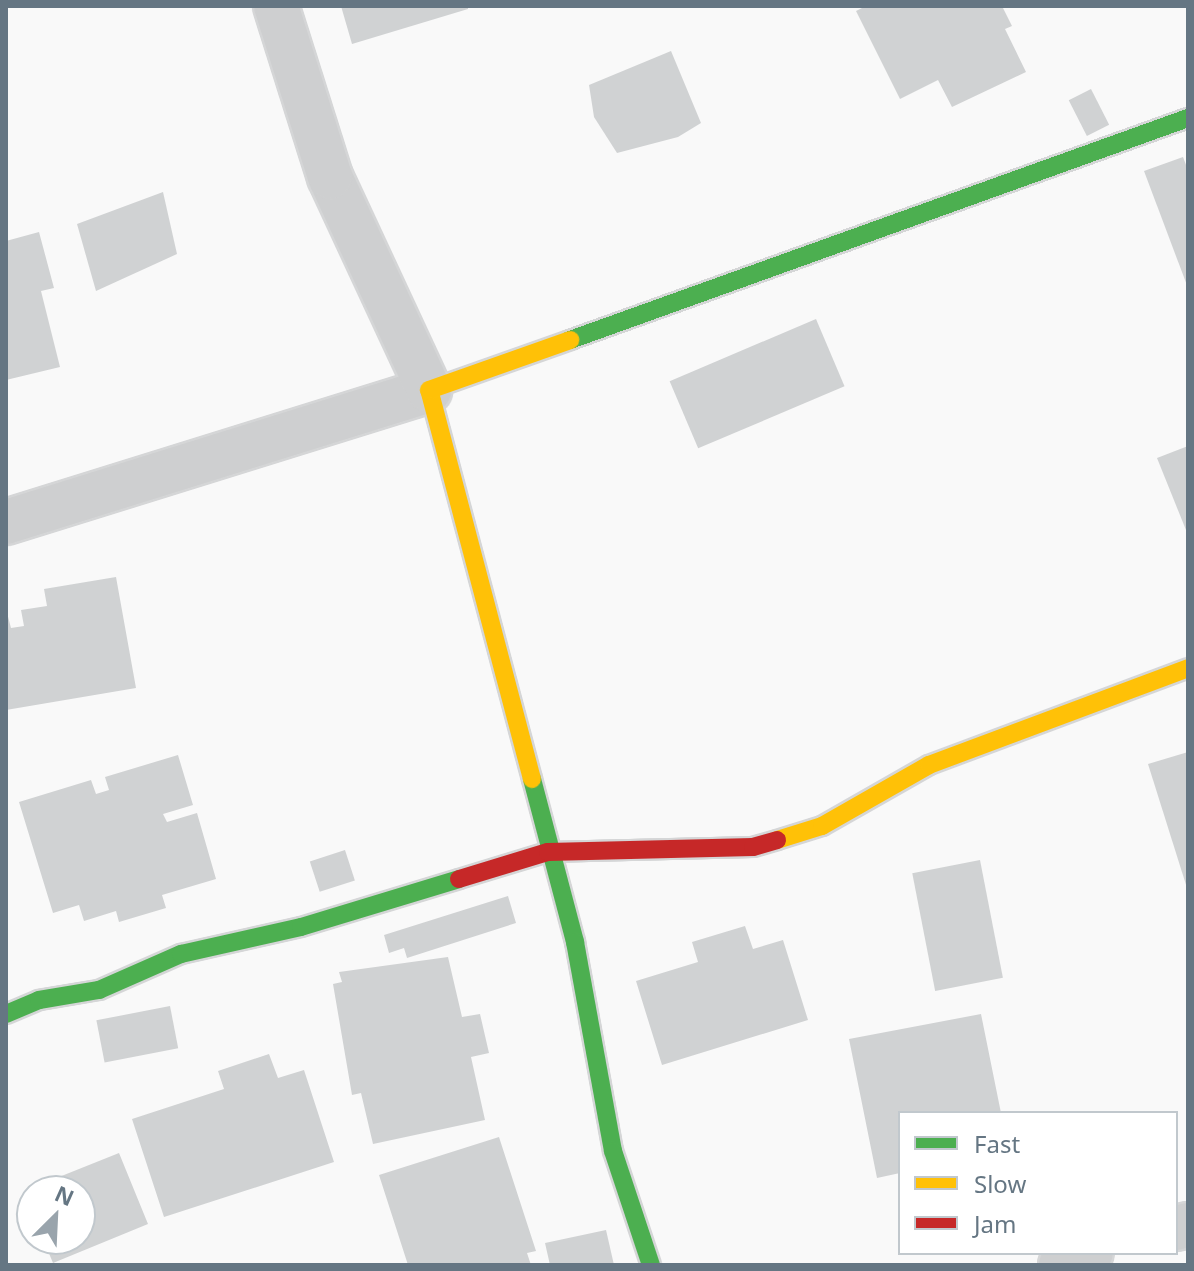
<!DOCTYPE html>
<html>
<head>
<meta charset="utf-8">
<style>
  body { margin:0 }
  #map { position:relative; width:1194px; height:1271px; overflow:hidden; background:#f9f9f9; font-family:"Noto Sans",sans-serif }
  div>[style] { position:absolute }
  .building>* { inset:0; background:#d0d2d3; transform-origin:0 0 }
  .roads { filter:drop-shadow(2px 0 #d5d6d7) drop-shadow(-2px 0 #d5d6d7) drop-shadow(0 2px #d5d6d7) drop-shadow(0 -2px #d5d6d7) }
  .street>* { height:44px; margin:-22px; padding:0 22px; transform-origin:22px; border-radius:22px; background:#cecfd0 }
  .fast>* { height:18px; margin:-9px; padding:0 9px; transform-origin:9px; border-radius:9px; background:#4caf50 }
  .slow>* { height:18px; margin:-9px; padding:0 9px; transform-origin:9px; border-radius:9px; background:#ffc107 }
  .jam>* { height:18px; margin:-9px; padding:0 9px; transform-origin:9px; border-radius:9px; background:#c62828 }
  span { translate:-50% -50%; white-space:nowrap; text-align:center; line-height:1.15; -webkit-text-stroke:8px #fff; paint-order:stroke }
  .frame { position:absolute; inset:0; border:8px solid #657683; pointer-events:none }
  .legend { position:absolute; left:898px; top:1111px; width:280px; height:144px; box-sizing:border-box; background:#fff; border:2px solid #c1c8cd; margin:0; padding:10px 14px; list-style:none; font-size:24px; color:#657683 }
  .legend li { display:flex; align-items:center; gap:16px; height:40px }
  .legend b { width:40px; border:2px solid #c1c8cd }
  .north { position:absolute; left:16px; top:1175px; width:80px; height:80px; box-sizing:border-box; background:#fff; border:2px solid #c1c8cd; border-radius:50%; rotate:24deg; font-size:22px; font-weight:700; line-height:32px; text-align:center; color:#657683 }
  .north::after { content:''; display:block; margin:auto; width:28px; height:36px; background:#99a4ac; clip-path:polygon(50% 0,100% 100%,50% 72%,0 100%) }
</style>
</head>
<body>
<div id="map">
  <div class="building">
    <div style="clip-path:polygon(341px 6px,468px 6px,468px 9px,352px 44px)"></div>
    <div style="clip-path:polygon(866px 6px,1002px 6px,1012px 26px,1005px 29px,1026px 72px,952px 107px,938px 80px,900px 99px,856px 11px)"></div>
    <div style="clip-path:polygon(671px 51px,701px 123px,678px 137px,617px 153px,594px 117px,589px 85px)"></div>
    <div style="left:1091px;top:89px;width:40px;height:25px;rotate:63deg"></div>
    <div style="clip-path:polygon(1183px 157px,1188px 170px,1188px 288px,1144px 171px)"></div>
    <div style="clip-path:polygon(163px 192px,177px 254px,96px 291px,77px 224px)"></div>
    <div style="clip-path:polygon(39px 232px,54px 288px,41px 291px,60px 367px,6px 380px,6px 241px)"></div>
    <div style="left:816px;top:319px;width:73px;height:159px;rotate:67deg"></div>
    <div style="clip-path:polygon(1188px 446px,1188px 535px,1157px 458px)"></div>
    <div style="clip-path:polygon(116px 577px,136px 688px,6px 710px,6px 609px,11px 628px,24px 626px,21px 610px,47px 606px,44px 589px)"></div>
    <div style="clip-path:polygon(1188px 752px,1188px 888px,1187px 888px,1148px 764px)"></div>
    <div style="clip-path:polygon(178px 755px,193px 805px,163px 814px,167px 822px,197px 813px,216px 879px,162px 895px,166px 908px,119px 922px,116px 911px,84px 921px,79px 905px,53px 913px,19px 802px,91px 780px,96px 794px,109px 790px,105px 777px)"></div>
    <div style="left:345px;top:850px;width:32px;height:37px;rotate:72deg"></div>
    <div style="left:980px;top:860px;width:120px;height:69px;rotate:79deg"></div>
    <div style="clip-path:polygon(508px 896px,516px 923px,407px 958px,404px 948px,389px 953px,384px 935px)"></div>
    <div style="clip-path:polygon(745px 926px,753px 949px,783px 940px,808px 1020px,662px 1065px,636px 981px,698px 962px,692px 942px)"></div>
    <div style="clip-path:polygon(448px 957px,462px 1017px,480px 1014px,489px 1053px,471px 1057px,485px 1120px,373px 1144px,361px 1093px,352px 1095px,333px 984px,342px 982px,339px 972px)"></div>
    <div style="left:170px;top:1006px;width:43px;height:75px;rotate:79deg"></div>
    <div style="clip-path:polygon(981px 1014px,1001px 1113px,900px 1113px,900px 1173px,877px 1178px,849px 1039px)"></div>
    <div style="clip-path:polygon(269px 1054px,278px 1078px,304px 1070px,334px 1162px,164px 1217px,132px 1119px,224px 1089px,218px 1071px)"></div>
    <div style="clip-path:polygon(499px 1137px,536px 1251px,527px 1253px,531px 1265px,408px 1265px,379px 1175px)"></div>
    <div style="clip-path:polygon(119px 1153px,148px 1224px,53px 1263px,43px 1239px,80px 1239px,80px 1191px,32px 1191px,32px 1211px,24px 1191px)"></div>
    <div style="clip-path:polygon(606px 1230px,614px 1265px,550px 1265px,545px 1243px)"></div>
  </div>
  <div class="roads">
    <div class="street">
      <div style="left:6px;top:522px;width:443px;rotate:-17.3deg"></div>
      <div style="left:429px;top:390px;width:235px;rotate:-114.9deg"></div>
      <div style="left:330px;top:177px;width:179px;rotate:-107.5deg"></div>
      <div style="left:1176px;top:1228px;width:12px;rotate:-14deg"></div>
      <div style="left:1061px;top:1265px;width:32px;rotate:-22deg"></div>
    </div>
    <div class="fast">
      <div style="left:570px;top:340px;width:657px;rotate:-19.76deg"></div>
      <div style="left:532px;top:779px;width:169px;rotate:75.2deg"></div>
      <div style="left:575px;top:942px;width:212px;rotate:79.7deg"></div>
      <div style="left:613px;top:1151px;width:120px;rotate:71.6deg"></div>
      <div style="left:6px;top:1014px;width:36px;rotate:-23deg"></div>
      <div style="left:39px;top:1000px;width:61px;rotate:-9.5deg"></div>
      <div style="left:99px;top:990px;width:90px;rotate:-23.7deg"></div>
      <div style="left:181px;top:954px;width:123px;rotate:-12.7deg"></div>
      <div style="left:301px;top:927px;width:165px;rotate:-16.9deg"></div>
    </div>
    <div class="slow">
      <div style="left:532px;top:779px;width:402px;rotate:-104.8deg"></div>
      <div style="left:429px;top:390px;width:150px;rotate:-19.5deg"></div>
      <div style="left:777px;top:840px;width:47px;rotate:-17.3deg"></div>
      <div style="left:822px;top:826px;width:123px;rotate:-29.7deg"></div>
      <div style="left:929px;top:765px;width:277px;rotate:-20.5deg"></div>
    </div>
    <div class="jam">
      <div style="left:459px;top:879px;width:93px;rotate:-16.9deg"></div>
      <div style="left:548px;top:852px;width:205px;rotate:-1.4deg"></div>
      <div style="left:753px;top:847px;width:25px;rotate:-16deg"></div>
    </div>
  </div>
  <div class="frame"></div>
  <ul class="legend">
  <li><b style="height:10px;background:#4caf50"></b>Fast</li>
  <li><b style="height:10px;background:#ffc107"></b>Slow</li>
  <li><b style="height:10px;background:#c62828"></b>Jam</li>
  </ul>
  <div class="north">N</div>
</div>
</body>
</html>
